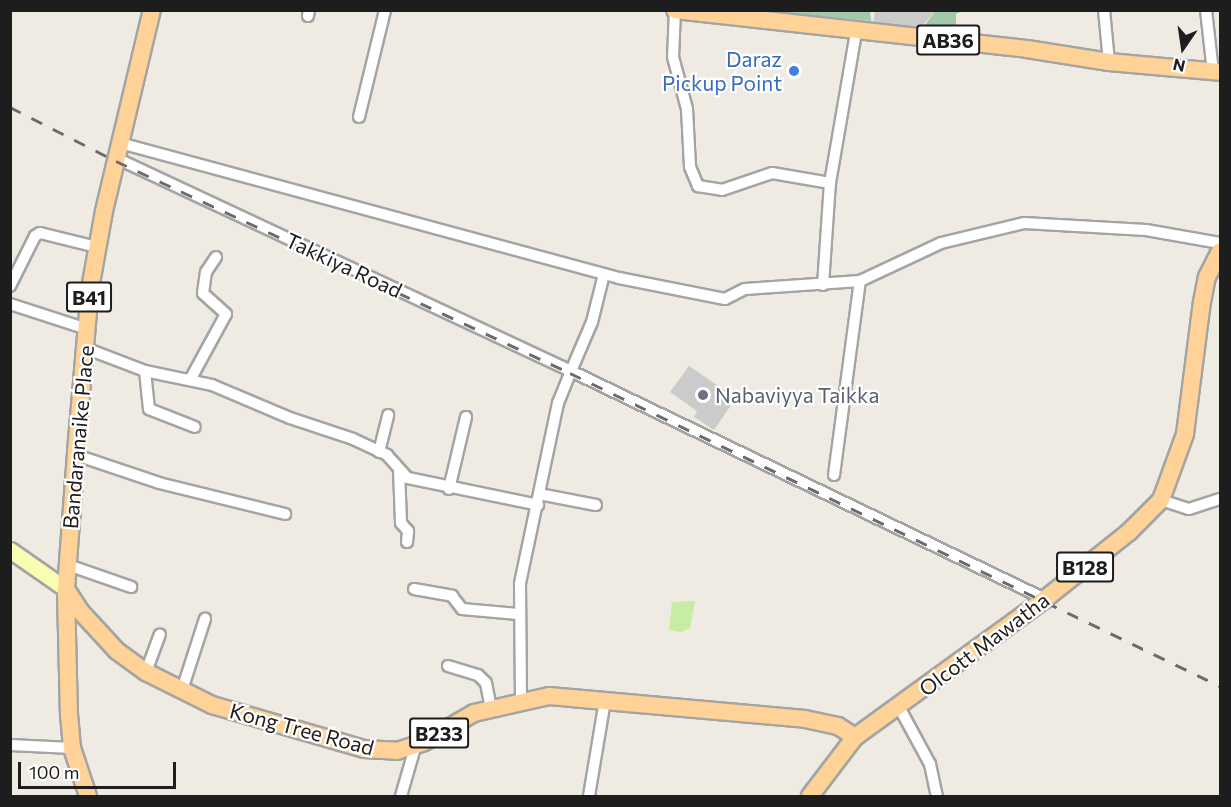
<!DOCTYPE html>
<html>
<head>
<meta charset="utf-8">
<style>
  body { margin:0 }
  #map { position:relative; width:1231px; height:807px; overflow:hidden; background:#efebe2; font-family:Commissioner,sans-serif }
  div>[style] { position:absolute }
  .religious>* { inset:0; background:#cbcbcb }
  .grass>* { inset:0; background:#c7eca5 }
  .cemetery>* { inset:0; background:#a2c9a8 }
  .roads { filter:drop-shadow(2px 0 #a4a4a4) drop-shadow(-2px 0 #a4a4a4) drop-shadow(0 2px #a4a4a4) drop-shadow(0 -2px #a4a4a4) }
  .street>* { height:10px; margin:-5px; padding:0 5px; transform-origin:5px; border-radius:5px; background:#fff }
  .secondary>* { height:15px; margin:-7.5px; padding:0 7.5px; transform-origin:7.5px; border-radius:7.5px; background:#f8fdb2 }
  .primary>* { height:16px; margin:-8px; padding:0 8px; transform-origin:8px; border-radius:8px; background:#ffd397 }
  .rail>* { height:3px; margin-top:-1.5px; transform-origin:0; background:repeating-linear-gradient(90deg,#6b6b6b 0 12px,transparent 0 24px) }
  .dots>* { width:16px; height:16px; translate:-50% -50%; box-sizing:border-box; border:3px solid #fff; border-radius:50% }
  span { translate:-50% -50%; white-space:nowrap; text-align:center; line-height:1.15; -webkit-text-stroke:4.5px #fff; paint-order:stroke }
  .shield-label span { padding:2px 4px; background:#fff; border:2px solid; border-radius:4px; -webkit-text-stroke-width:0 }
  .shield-label { font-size:20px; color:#1d1d1d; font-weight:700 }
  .shop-label { font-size:21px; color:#366cbe }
  .right { translate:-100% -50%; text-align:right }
  .street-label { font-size:21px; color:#1d1d1d }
  .worship-label { font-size:21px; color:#5b616d }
  .left { translate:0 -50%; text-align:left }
  .frame { position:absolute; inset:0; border:12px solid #1d1d1d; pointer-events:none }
  .north { position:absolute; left:1153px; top:18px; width:60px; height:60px; -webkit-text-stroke:4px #fff; paint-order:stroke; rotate:193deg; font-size:16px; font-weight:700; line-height:24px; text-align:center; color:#1d1d1d }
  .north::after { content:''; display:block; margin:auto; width:21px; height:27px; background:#1d1d1d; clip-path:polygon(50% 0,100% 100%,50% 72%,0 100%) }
  .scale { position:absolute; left:18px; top:762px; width:158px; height:27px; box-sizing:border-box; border:3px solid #1d1d1d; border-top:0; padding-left:8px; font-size:18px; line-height:21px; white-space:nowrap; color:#1d1d1d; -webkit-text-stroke:4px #fff; paint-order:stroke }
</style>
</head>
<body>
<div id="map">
  <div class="religious">
    <div style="clip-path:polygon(875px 11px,932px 10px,934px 12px,915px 35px,872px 30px)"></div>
    <div style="clip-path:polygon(689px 366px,736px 398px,714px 430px,694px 417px,697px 411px,670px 392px)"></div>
  </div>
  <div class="grass">
    <div style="clip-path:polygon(695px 601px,690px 628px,681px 632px,669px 630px,672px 602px)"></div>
  </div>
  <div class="cemetery">
    <div style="clip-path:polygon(765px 11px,870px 11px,871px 21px)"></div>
    <div style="clip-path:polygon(935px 11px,962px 11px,956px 14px,956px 28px,925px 25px)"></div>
  </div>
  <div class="roads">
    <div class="street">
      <div style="left:675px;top:10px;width:47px;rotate:92.4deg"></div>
      <div style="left:673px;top:57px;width:54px;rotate:74.9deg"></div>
      <div style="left:687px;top:109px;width:58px;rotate:87deg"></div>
      <div style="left:690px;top:167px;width:21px;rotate:67deg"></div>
      <div style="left:698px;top:186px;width:24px;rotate:9deg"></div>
      <div style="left:722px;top:190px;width:53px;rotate:-18.8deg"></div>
      <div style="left:772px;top:173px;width:59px;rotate:9.8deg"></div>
      <div style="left:1104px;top:10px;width:52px;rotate:84.5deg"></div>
      <div style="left:1206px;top:10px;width:62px;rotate:83.6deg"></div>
      <div style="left:308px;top:16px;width:6px;rotate:-81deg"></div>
      <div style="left:359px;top:117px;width:110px;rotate:-76.3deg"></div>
      <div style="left:120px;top:143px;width:517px;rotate:15.14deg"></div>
      <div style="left:619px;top:278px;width:108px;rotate:11.2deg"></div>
      <div style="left:725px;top:299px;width:22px;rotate:-27deg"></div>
      <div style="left:745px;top:289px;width:115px;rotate:-4deg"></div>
      <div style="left:860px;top:281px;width:89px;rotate:-25.1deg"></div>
      <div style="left:941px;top:243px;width:85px;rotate:-13.5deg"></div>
      <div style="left:1024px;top:223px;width:122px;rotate:3.3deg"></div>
      <div style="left:1146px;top:230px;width:75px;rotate:10deg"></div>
      <div style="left:116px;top:158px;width:502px;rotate:25.09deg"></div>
      <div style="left:571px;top:371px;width:35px;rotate:112deg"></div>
      <div style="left:558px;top:403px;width:185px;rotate:101.9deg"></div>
      <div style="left:520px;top:584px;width:117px;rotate:89.5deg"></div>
      <div style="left:604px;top:274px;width:49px;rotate:104deg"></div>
      <div style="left:592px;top:322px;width:53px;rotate:113.2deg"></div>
      <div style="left:571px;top:371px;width:526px;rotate:25.69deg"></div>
      <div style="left:823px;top:285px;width:102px;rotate:-86.1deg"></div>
      <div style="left:830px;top:183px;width:153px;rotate:-80.2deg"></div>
      <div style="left:10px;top:286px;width:56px;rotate:-63.4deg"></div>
      <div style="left:35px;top:236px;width:6px;rotate:-31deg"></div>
      <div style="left:40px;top:233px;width:59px;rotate:13.8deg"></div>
      <div style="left:10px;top:304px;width:81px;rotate:18deg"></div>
      <div style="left:85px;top:348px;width:64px;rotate:21deg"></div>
      <div style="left:145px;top:371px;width:68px;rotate:11.8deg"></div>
      <div style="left:212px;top:385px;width:85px;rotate:22.9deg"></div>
      <div style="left:290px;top:418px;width:66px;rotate:18.4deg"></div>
      <div style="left:353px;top:439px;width:38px;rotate:25deg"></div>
      <div style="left:387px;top:455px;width:31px;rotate:48deg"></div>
      <div style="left:408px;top:478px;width:133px;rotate:11.7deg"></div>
      <div style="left:145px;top:371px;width:38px;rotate:84deg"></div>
      <div style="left:149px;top:409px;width:49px;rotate:21.4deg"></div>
      <div style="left:190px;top:380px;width:75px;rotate:-61.4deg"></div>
      <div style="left:226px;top:314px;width:31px;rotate:-138deg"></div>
      <div style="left:203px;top:293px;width:21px;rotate:-82deg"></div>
      <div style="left:206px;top:272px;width:18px;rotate:-56deg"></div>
      <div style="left:379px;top:452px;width:38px;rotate:-76deg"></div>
      <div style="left:76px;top:455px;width:88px;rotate:18.6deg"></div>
      <div style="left:159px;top:483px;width:130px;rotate:13.8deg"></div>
      <div style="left:399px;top:470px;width:53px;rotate:87.8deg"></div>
      <div style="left:401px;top:523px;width:11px;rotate:49deg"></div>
      <div style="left:408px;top:531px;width:11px;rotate:95deg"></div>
      <div style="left:834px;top:475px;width:196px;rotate:-82.4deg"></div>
      <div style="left:449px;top:489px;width:74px;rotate:-76.7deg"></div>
      <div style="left:539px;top:494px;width:58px;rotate:10.9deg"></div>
      <div style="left:1161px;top:500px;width:29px;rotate:18deg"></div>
      <div style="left:1189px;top:509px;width:33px;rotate:-18deg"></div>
      <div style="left:68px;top:565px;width:67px;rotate:19.2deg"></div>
      <div style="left:414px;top:589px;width:39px;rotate:10deg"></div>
      <div style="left:452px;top:596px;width:16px;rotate:52deg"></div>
      <div style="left:462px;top:609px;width:56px;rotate:5.1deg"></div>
      <div style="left:448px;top:666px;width:31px;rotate:17deg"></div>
      <div style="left:478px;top:675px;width:11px;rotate:45deg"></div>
      <div style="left:486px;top:683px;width:25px;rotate:79deg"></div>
      <div style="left:146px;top:672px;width:40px;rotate:-69.8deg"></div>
      <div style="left:182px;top:690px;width:75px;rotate:-72.1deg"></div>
      <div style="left:899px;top:707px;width:65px;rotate:61.5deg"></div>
      <div style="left:930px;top:764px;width:33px;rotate:78deg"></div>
      <div style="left:10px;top:745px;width:62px;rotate:2.8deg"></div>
      <div style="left:401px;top:796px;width:54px;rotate:-73.9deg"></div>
      <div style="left:589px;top:796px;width:97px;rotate:-80.5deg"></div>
    </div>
    <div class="secondary">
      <div style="left:10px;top:550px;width:68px;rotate:34.9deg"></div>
    </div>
    <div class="primary">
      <div style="left:675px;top:10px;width:354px;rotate:6.3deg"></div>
      <div style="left:1027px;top:49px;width:83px;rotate:9deg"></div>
      <div style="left:1109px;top:62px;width:111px;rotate:5.1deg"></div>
      <div style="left:66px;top:589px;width:27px;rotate:57deg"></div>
      <div style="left:81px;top:612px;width:53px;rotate:47.3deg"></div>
      <div style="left:117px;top:651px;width:36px;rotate:36deg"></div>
      <div style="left:146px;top:672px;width:74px;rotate:26.6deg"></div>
      <div style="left:212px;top:705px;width:158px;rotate:16.1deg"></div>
      <div style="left:364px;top:749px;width:33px;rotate:3deg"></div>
      <div style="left:397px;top:751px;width:28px;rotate:-18deg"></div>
      <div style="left:424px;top:742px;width:58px;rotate:-30.1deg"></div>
      <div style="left:474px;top:713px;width:77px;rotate:-12.8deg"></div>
      <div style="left:549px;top:696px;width:257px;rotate:5.1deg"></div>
      <div style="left:805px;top:719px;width:34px;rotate:12deg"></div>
      <div style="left:838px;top:726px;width:20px;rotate:33deg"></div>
      <div style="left:88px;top:796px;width:51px;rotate:-108.4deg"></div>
      <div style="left:72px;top:748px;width:32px;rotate:-95deg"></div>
      <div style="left:69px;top:716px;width:127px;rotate:-91.4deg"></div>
      <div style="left:66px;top:589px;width:137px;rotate:-85.8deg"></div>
      <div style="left:76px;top:452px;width:164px;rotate:-85.1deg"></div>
      <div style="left:90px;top:289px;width:79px;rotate:-79.8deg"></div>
      <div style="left:104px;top:211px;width:207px;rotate:-76.6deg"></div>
      <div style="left:810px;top:796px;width:74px;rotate:-52.7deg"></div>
      <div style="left:855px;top:737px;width:235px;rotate:-36deg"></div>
      <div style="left:1045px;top:599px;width:107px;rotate:-38.6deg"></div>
      <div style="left:1129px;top:532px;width:45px;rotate:-45deg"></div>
      <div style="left:1161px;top:500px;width:70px;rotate:-70deg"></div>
      <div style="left:1185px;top:434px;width:133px;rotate:-82.7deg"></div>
      <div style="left:1202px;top:302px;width:25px;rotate:-79deg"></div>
      <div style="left:1207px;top:277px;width:29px;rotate:-63deg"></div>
    </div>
  </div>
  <div class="rail">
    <div style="left:10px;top:107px;width:119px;rotate:27deg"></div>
    <div style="left:116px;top:161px;width:501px;rotate:25.03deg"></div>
    <div style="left:570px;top:373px;width:721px;rotate:25.71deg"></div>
  </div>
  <div class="dots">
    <div style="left:794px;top:71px;background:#3f7fe0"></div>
    <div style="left:703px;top:395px;background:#6b7280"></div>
  </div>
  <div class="shield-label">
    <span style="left:948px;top:40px">AB36</span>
    <span style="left:89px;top:297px">B41</span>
    <span style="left:1085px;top:567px">B128</span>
    <span style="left:439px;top:733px">B233</span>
  </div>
  <div class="shop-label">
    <span class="right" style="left:782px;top:71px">Daraz<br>Pickup Point</span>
  </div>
  <div class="street-label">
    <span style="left:344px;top:265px;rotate:25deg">Takkiya Road</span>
    <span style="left:78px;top:437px;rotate:-85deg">Bandaranaike Place</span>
    <span style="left:984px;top:644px;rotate:-37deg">Olcott Mawatha</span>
    <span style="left:302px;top:729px;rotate:15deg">Kong Tree Road</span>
  </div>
  <div class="worship-label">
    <span class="left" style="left:715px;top:395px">Nabaviyya Taikka</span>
  </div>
  <div class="frame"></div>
  <div class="north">N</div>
  <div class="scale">100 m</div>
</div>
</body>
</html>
